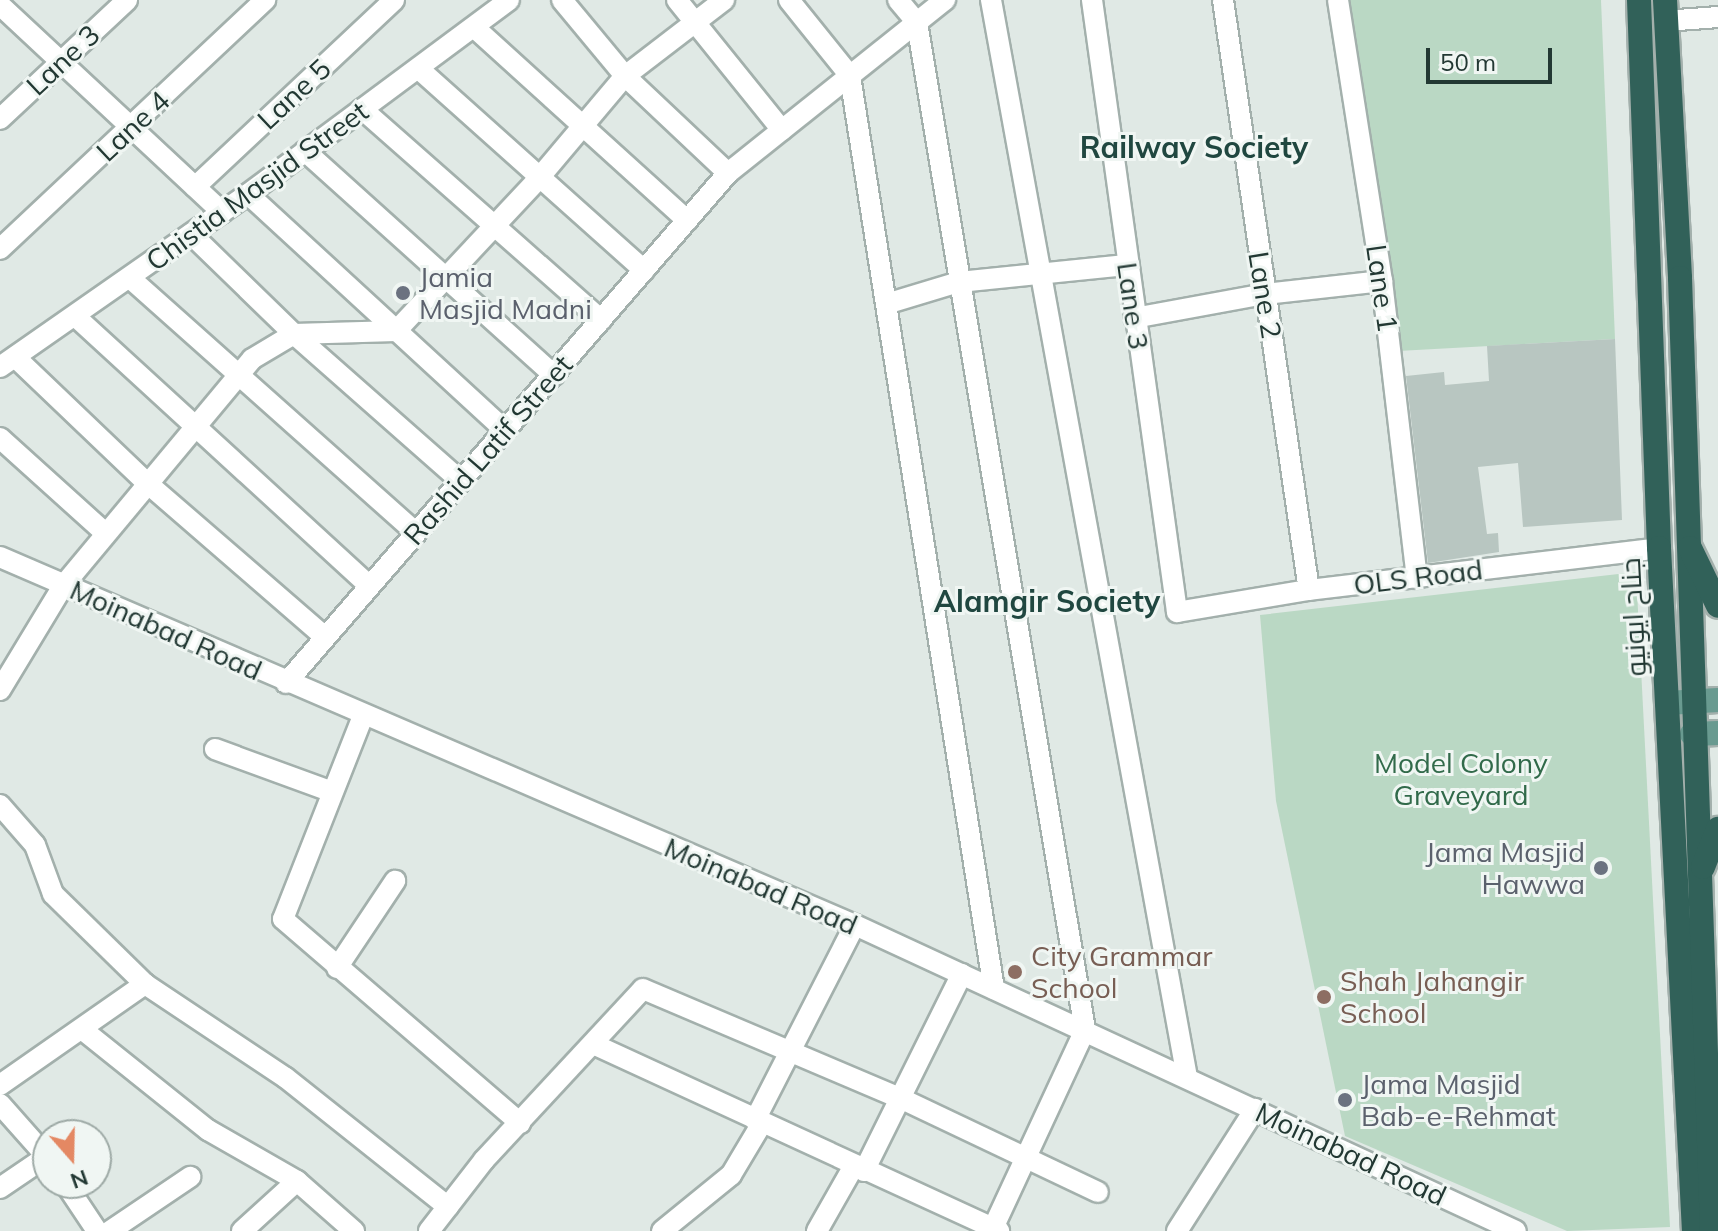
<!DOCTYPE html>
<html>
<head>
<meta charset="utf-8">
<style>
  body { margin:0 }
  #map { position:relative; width:1718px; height:1231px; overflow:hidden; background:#e0e9e5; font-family:Mulish,Cairo,sans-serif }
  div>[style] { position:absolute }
  .green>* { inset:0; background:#bad8c4 }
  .building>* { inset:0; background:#b8c6c1 }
  .roads { filter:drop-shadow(2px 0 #a3b0ac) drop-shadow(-2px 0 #a3b0ac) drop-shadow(0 2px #a3b0ac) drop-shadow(0 -2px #a3b0ac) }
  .minor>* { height:20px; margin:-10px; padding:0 10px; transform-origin:10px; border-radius:10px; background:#fff }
  .major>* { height:24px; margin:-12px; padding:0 12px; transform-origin:12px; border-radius:12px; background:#699a90 }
  .highway>* { height:24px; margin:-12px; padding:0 12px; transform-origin:12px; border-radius:12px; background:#316159 }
  .dots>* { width:22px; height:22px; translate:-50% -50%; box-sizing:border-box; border:4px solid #f0f6f3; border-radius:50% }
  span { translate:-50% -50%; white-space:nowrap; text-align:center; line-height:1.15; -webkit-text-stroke:6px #f0f6f3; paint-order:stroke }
  .street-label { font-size:28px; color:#223833 }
  .worship-label { font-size:28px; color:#5b616d }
  .left { translate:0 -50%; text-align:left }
  .right { translate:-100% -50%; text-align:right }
  .park-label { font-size:28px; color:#316a4a }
  .education-label { font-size:28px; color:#785e54 }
  .neighbourhood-label { font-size:30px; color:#204740; font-weight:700 }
  .north { position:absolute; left:32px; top:1119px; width:80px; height:80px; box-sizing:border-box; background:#f0f6f3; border:2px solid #9eaaa6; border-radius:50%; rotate:160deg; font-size:22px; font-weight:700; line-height:32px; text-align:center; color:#223833 }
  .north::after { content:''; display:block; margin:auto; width:28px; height:36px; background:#e48863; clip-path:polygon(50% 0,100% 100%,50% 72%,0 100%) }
  .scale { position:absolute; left:1426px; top:48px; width:126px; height:36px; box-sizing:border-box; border:4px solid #223833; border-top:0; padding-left:10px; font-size:24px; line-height:28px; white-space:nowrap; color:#223833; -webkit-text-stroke:6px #f0f6f3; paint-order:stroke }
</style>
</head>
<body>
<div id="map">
  <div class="green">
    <div style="clip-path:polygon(1347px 0,1601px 0,1615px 339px,1398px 351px)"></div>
    <div style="clip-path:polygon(1636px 572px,1670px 1227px,1567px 1231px,1345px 1136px,1276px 801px,1260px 615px)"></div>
  </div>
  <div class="building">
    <div style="clip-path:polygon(1615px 339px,1622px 520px,1523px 527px,1518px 463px,1478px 467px,1487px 534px,1498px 533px,1499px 552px,1428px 563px,1406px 376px,1444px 372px,1445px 385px,1489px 381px,1487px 346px)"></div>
  </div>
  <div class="roads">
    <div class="minor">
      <div style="left:562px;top:0;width:99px;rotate:50.3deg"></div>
      <div style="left:625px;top:76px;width:141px;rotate:43.3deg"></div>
      <div style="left:677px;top:0;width:167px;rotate:51.1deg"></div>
      <div style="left:789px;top:0;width:97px;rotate:51.2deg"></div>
      <div style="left:850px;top:76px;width:924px;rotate:81.04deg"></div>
      <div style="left:898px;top:0;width:30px;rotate:50deg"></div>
      <div style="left:917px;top:23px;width:1021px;rotate:80.53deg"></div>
      <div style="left:1085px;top:1030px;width:218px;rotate:114.9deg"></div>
      <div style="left:991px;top:0;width:1095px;rotate:79.69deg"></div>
      <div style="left:1092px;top:0;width:618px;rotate:82.09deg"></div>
      <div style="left:1177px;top:612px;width:134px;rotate:-9.5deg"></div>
      <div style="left:1309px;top:590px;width:353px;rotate:-6.8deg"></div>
      <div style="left:1223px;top:0;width:596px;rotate:81.71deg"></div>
      <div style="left:1338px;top:0;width:284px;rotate:81.1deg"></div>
      <div style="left:1382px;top:281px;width:299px;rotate:83.3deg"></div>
      <div style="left:0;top:5px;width:304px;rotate:43deg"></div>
      <div style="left:1665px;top:21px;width:53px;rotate:-4.3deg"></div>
      <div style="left:476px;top:29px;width:285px;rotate:42.2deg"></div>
      <div style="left:419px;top:69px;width:302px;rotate:41.8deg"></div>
      <div style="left:362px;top:109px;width:319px;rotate:41.4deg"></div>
      <div style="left:0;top:119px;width:174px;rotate:-43.1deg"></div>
      <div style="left:305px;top:151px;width:335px;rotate:42deg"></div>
      <div style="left:195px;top:187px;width:273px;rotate:-43.2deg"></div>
      <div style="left:248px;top:194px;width:349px;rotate:42.6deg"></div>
      <div style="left:191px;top:234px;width:144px;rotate:44.2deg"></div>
      <div style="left:294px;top:334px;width:222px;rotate:41.4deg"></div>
      <div style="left:0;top:249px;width:364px;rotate:-43.2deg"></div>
      <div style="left:130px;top:278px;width:383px;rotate:41.7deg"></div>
      <div style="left:886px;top:304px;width:76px;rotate:-16.8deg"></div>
      <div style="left:959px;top:282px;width:168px;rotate:-5.8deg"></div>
      <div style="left:75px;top:316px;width:396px;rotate:42.5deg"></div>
      <div style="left:1134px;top:318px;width:133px;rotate:-10.4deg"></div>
      <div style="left:1265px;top:294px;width:118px;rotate:-6.3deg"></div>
      <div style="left:15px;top:357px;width:181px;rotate:43.7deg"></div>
      <div style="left:146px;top:482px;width:235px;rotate:40.9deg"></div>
      <div style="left:0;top:367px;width:302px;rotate:-34.9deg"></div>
      <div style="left:248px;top:194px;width:325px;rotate:-36.6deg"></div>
      <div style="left:0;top:438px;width:142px;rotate:42.1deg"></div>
      <div style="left:0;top:557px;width:931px;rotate:23.29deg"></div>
      <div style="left:855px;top:925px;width:728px;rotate:24.84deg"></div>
      <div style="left:286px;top:683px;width:675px;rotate:-49.09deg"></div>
      <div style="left:728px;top:173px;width:278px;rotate:-38.6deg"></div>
      <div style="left:0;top:690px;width:122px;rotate:-58.8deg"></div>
      <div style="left:63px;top:586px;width:295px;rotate:-50.2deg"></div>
      <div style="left:252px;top:359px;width:49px;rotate:-30.8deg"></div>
      <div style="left:294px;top:334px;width:102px;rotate:-1.7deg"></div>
      <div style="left:396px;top:331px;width:209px;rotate:-46.9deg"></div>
      <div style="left:539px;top:178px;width:133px;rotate:-49.9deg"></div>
      <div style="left:625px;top:76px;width:125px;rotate:-37.5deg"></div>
      <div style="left:363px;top:716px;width:218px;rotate:111.5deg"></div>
      <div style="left:283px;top:919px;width:313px;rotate:40.7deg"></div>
      <div style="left:215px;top:749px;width:122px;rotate:20.1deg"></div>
      <div style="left:0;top:805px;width:53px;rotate:48.8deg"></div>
      <div style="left:35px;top:845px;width:52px;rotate:69.8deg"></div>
      <div style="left:53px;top:894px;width:129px;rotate:44.4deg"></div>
      <div style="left:145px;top:984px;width:169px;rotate:33.7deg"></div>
      <div style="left:286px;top:1078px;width:207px;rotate:38.5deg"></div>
      <div style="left:337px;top:968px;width:105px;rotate:-56.3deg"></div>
      <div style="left:83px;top:1030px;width:160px;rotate:38.7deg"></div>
      <div style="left:208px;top:1130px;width:103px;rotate:29.8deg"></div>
      <div style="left:593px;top:1044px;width:447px;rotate:24.7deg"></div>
      <div style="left:0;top:1085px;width:177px;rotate:-34.9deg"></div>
      <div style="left:0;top:1104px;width:72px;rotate:48.4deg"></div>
      <div style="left:755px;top:1120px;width:219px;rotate:-62.9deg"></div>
      <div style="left:864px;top:1171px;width:220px;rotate:-63.6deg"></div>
      <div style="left:65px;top:1183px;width:58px;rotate:56.3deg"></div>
      <div style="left:0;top:1188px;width:57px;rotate:-34.2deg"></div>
      <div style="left:110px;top:1231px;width:97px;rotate:-34deg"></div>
      <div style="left:242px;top:1231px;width:74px;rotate:-42.3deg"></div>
      <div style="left:297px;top:1181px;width:76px;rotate:41.3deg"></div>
      <div style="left:429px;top:1231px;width:90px;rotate:-52.2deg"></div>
      <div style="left:484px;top:1160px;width:233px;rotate:-47.1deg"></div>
      <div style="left:643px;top:989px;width:279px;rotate:23deg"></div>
      <div style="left:900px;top:1098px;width:219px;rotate:25.4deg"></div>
      <div style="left:662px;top:1231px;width:89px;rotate:-39.1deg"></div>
      <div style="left:731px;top:1175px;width:61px;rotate:-59.2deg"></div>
      <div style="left:817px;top:1231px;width:75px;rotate:-60.4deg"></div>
      <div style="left:1177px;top:1231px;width:145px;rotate:-57.4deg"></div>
    </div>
    <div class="major">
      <div style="left:1667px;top:703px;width:51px;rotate:-3.4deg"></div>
      <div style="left:1692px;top:734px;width:26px;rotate:-2deg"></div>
    </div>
    <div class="highway">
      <div style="left:1639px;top:0;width:548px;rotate:87.91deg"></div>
      <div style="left:1659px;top:548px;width:684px;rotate:87.07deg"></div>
      <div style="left:1665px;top:0;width:278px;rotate:86.9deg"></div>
      <div style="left:1680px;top:278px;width:954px;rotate:88.08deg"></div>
      <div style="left:1690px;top:548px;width:64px;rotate:64.2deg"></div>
      <div style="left:1703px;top:867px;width:41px;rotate:-68.5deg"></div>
    </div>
  </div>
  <div class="dots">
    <div style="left:403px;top:293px;background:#6b7280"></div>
    <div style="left:1601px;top:868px;background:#6b7280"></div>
    <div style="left:1015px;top:972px;background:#8d6e63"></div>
    <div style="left:1324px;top:997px;background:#8d6e63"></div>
    <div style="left:1345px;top:1100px;background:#6b7280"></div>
  </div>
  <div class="street-label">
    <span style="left:63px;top:60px;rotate:-43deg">Lane 3</span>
    <span style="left:294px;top:94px;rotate:-43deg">Lane 5</span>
    <span style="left:133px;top:126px;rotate:-43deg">Lane 4</span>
    <span style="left:257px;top:186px;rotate:-36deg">Chistia Masjid Street</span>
    <span style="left:1382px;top:288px;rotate:82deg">Lane 1</span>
    <span style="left:1265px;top:295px;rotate:81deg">Lane 2</span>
    <span style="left:1133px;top:306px;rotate:82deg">Lane 3</span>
    <span style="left:488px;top:450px;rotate:-49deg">Rashid Latif Street</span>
    <span style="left:1418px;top:577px;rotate:-7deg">OLS Road</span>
    <span style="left:1633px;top:617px;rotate:-93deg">جناح ایونیو</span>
    <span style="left:166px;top:630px;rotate:24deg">Moinabad Road</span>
    <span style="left:761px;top:886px;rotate:23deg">Moinabad Road</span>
    <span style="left:1351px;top:1154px;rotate:25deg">Moinabad Road</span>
  </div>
  <div class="worship-label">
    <span class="left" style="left:419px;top:293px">Jamia<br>Masjid Madni</span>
    <span class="right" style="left:1585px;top:868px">Jama Masjid<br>Hawwa</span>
    <span class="left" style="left:1361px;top:1100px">Jama Masjid<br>Bab-e-Rehmat</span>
  </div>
  <div class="park-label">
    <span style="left:1461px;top:779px">Model Colony<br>Graveyard</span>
  </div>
  <div class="education-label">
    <span class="left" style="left:1031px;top:972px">City Grammar<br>School</span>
    <span class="left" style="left:1340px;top:997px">Shah Jahangir<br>School</span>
  </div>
  <div class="neighbourhood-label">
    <span style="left:1194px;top:147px">Railway Society</span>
    <span style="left:1047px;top:601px">Alamgir Society</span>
  </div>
  <div class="north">N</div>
  <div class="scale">50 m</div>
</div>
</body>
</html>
